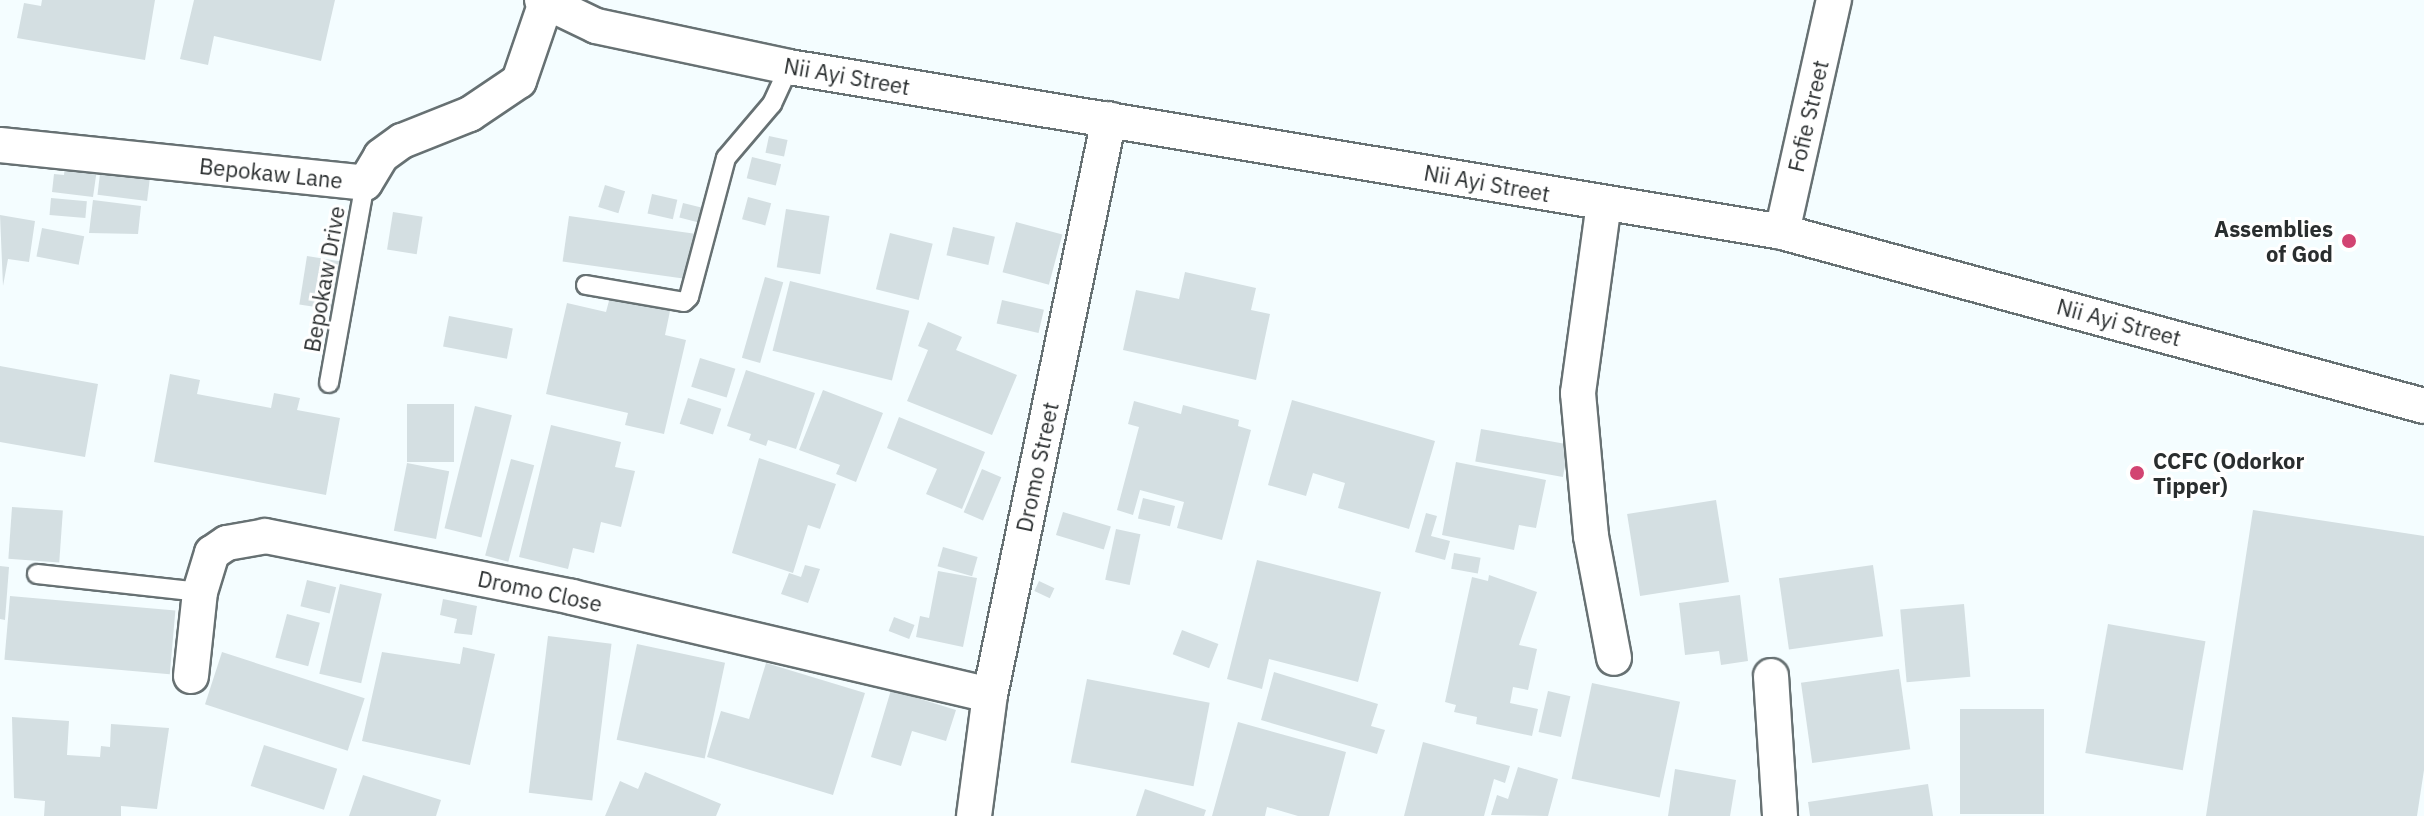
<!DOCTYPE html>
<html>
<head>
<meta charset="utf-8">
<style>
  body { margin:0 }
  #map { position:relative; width:2424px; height:816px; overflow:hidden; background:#f4fdff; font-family:"IBM Plex Sans",sans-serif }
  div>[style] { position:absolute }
  .building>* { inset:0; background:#d4dfe2; transform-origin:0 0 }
  .roads { filter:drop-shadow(2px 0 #677173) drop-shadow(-2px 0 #677173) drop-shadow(0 2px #677173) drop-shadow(0 -2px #677173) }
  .service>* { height:18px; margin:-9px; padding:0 9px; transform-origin:9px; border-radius:9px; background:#fff }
  .minor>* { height:34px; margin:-17px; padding:0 17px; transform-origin:17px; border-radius:17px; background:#fff }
  .dots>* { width:22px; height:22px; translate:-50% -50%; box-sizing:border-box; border:4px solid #fff; border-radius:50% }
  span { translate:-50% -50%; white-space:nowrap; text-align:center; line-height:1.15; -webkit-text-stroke:6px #fff; paint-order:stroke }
  .street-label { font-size:22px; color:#2a2e2f }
  .poi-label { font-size:22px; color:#2a2e2f; font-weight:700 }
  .right { translate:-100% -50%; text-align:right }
  .left { translate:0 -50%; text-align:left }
</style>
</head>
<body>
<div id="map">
  <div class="building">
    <div style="clip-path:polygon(42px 0,155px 0,145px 60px,17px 38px,24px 3px,41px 6px)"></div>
    <div style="clip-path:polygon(194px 0,335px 0,321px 61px,214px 36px,208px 65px,180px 59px)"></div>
    <div style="left:769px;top:136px;width:19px;height:17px;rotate:12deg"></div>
    <div style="left:752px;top:157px;width:30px;height:22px;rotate:14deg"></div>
    <div style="clip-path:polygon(65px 166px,97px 169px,93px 197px,52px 192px,54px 174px,64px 175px)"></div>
    <div style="left:101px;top:166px;width:50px;height:29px;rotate:7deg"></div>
    <div style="left:605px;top:185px;width:21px;height:23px;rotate:17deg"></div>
    <div style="left:652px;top:194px;width:26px;height:20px;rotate:13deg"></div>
    <div style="left:748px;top:197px;width:24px;height:23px;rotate:15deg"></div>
    <div style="left:51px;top:198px;width:36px;height:17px;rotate:5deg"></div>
    <div style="clip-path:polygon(93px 200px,141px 206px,138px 234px,89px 233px)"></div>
    <div style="left:683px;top:203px;width:21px;height:15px;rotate:14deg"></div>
    <div style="left:786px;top:209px;width:44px;height:59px;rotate:9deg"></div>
    <div style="left:393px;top:212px;width:30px;height:38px;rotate:9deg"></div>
    <div style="clip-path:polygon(0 215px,35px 221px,29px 262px,8px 259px,3px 286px)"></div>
    <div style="left:569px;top:216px;width:127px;height:46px;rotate:8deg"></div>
    <div style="left:1016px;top:222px;width:48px;height:52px;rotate:15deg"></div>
    <div style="left:953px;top:227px;width:43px;height:29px;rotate:13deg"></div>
    <div style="left:42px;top:228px;width:43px;height:29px;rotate:11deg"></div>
    <div style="left:890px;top:233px;width:44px;height:58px;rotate:14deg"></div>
    <div style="left:307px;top:256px;width:36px;height:49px;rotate:9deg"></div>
    <div style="clip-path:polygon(1185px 272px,1256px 288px,1251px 310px,1270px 314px,1256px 380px,1123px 350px,1136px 290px,1179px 299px)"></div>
    <div style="left:765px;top:277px;width:19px;height:84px;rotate:16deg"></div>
    <div style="left:790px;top:281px;width:123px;height:72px;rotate:14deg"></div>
    <div style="clip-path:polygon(610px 297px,670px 311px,665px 335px,686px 340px,664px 434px,625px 425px,628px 413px,546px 394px,567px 303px,606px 312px)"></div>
    <div style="left:1002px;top:300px;width:43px;height:24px;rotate:13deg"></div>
    <div style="left:449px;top:316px;width:65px;height:31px;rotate:11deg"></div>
    <div style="clip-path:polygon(928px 322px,962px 337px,956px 350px,1017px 375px,992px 435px,907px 401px,928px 350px,918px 346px)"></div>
    <div style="left:700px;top:358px;width:37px;height:30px;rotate:17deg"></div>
    <div style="clip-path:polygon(0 366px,98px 384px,85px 457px,0 442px)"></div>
    <div style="clip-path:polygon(746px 370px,815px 393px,796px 449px,768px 440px,766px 446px,749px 440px,751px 434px,727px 426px)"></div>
    <div style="clip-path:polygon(170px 374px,200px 380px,197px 394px,271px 408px,274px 393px,300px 398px,297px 410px,340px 418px,326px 495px,154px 462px)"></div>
    <div style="clip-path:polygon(823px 390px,883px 413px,856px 482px,836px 474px,840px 465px,799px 450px)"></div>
    <div style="left:688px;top:398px;width:35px;height:27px;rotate:18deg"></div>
    <div style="clip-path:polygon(1292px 400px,1435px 441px,1409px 529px,1338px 508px,1345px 483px,1313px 473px,1306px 496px,1268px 485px)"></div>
    <div style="clip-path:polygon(1134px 401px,1181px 414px,1183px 405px,1239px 420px,1238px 426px,1251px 430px,1222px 540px,1177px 528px,1184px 502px,1140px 490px,1133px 515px,1117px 510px,1139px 427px,1128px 424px)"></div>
    <div style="left:407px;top:404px;width:47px;height:58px"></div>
    <div style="left:475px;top:406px;width:38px;height:126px;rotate:14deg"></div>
    <div style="clip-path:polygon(899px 417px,985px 452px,962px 509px,926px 494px,937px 469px,887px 448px)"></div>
    <div style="clip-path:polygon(551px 425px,621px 442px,615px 467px,635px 471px,621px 527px,601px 522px,594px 553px,573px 548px,568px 569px,519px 557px)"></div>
    <div style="left:1481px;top:429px;width:89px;height:33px;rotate:10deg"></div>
    <div style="clip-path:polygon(759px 458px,836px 484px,820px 529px,808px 525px,793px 573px,732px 553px)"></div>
    <div style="left:511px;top:459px;width:24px;height:100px;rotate:15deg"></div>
    <div style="clip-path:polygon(1456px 462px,1546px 480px,1536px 528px,1519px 525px,1514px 550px,1442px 535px)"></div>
    <div style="left:407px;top:463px;width:43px;height:69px;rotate:11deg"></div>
    <div style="left:982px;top:469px;width:21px;height:47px;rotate:23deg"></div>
    <div style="left:1143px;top:498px;width:33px;height:21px;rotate:14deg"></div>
    <div style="left:1716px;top:500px;width:83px;height:90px;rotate:81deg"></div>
    <div style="left:12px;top:507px;width:51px;height:52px;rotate:4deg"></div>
    <div style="clip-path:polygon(2253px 510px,2424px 536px,2424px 770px,2417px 816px,2206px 816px)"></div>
    <div style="left:1063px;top:512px;width:50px;height:24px;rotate:17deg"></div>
    <div style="clip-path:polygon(1426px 513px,1437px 516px,1431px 536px,1450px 541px,1445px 560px,1415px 552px)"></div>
    <div style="left:1116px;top:529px;width:25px;height:52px;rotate:12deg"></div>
    <div style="left:943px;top:547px;width:36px;height:20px;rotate:16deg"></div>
    <div style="left:1454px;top:553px;width:27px;height:16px;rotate:10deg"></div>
    <div style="clip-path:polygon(1257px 560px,1381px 592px,1358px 682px,1269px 659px,1262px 689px,1227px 679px)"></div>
    <div style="clip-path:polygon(805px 565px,820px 569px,808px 603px,781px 594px,789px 573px,801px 577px)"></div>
    <div style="left:1873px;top:565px;width:72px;height:95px;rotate:82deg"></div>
    <div style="clip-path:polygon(0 566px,9px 567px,5px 620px,0 619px)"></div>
    <div style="clip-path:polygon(938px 571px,977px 578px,963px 647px,916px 637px,920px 616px,929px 618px)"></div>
    <div style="clip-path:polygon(1489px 575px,1537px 592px,1519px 645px,1537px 649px,1528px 690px,1513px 687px,1510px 703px,1538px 709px,1532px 736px,1476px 724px,1477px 717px,1454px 712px,1456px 705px,1445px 702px,1472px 577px,1488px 581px)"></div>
    <div style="left:307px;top:580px;width:30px;height:27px;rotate:14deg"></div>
    <div style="left:1039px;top:581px;width:17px;height:11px;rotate:25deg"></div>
    <div style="left:340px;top:584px;width:43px;height:92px;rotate:13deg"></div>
    <div style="clip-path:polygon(1740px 595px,1748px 661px,1721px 665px,1719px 651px,1685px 655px,1679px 603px)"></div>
    <div style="left:10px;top:596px;width:166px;height:64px;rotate:5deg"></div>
    <div style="clip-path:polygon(443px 599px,477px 606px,472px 635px,454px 633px,457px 619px,440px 615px)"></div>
    <div style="left:1964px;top:604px;width:73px;height:64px;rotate:85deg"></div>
    <div style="left:287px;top:614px;width:34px;height:45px;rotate:15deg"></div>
    <div style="left:894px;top:617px;width:22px;height:15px;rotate:21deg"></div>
    <div style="left:2108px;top:624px;width:99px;height:131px;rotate:10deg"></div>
    <div style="left:1182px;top:630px;width:39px;height:26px;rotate:21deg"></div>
    <div style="left:548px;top:636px;width:64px;height:158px;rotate:7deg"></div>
    <div style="left:637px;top:644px;width:90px;height:98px;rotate:12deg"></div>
    <div style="clip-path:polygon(463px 647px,495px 654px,470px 765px,362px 741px,382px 652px,460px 664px)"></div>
    <div style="left:222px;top:652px;width:150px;height:55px;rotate:18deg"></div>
    <div style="clip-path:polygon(766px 663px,865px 693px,833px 795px,707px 757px,721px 711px,749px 719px)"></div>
    <div style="left:1899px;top:669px;width:81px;height:99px;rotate:82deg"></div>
    <div style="clip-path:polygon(1274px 672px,1378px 704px,1371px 726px,1385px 730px,1377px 754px,1261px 720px)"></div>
    <div style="left:1087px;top:679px;width:125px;height:85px;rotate:11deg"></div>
    <div style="left:1592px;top:683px;width:90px;height:98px;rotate:12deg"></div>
    <div style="clip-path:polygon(891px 690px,956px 710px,946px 741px,912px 731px,901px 766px,871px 757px)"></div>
    <div style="left:1548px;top:691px;width:23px;height:42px;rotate:13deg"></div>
    <div style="left:1960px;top:709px;width:84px;height:105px"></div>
    <div style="clip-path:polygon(12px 717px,69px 721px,67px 755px,100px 757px,101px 746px,110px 747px,111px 724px,169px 728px,157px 809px,121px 806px,121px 816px,44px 816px,45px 801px,14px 798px)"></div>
    <div style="clip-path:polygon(1238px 722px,1346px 752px,1329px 816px,1298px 816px,1267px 807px,1265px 816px,1212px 816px)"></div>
    <div style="clip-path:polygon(1423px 742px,1510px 766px,1505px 783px,1494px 779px,1484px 816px,1404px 816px)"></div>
    <div style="left:264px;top:745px;width:77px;height:43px;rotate:18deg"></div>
    <div style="clip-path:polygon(1518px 767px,1558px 779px,1548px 816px,1491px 815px,1497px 795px,1508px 799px)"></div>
    <div style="clip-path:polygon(1675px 769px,1736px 780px,1730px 816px,1668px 816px)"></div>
    <div style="clip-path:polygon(645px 772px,721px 804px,716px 816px,605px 816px,620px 781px,638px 789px)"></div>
    <div style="clip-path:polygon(363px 775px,441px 800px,436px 816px,349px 816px)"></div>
    <div style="clip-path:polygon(1928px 784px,1933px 816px,1810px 816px,1808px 802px)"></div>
    <div style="clip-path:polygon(1145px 789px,1206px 810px,1204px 816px,1136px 816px)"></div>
  </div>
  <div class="roads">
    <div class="service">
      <div style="left:586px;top:285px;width:99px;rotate:9.8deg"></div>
      <div style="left:684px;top:302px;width:7px;rotate:-45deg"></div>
      <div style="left:689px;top:297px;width:144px;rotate:-75.1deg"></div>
      <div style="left:726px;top:158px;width:71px;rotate:-49.6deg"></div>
      <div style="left:772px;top:104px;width:41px;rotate:-65.3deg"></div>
      <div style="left:329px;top:383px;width:203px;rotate:-79.8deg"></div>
      <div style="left:37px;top:574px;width:164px;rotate:6.3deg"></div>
    </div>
    <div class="minor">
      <div style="left:542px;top:0;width:60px;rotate:25.7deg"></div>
      <div style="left:596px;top:26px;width:197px;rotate:12deg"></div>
      <div style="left:789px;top:67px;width:1007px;rotate:9.43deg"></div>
      <div style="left:1782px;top:232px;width:665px;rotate:15.16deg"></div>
      <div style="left:0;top:145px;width:367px;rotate:5.9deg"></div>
      <div style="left:365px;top:183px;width:31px;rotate:-59deg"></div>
      <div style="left:381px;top:156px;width:26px;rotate:-36deg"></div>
      <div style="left:402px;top:141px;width:73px;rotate:-21.7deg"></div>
      <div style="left:470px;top:114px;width:59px;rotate:-34deg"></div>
      <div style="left:519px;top:81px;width:83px;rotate:-71.1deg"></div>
      <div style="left:1604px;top:203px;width:192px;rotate:97.8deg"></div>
      <div style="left:1578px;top:393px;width:144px;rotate:84.8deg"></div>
      <div style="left:1591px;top:536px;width:124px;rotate:79.3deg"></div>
      <div style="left:1782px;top:232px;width:238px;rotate:-77.4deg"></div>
      <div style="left:191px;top:676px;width:84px;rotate:-83.9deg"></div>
      <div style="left:200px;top:592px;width:41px;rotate:-72.9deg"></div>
      <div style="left:212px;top:553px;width:18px;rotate:-34deg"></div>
      <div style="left:227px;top:543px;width:39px;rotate:-10deg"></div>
      <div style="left:265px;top:536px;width:313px;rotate:11.2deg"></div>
      <div style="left:572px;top:597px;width:429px;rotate:13.2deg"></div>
      <div style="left:1771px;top:676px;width:140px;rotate:86.3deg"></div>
      <div style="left:974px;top:816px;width:122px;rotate:-82.5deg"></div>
      <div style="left:990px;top:695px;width:588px;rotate:-78.33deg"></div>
    </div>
  </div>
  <div class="dots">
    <div style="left:2349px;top:241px;background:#d24472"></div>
    <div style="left:2137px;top:473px;background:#d24472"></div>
  </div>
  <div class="street-label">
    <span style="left:847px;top:76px;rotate:10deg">Nii Ayi Street</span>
    <span style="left:1808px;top:116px;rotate:-77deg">Fofie Street</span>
    <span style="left:271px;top:173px;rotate:6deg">Bepokaw Lane</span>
    <span style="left:1487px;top:183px;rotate:10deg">Nii Ayi Street</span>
    <span style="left:324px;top:279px;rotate:-80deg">Bepokaw Drive</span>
    <span style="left:2119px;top:322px;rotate:15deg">Nii Ayi Street</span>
    <span style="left:1037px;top:467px;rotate:-78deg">Dromo Street</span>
    <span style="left:540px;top:591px;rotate:12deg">Dromo Close</span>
  </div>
  <div class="poi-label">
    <span class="right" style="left:2333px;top:241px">Assemblies<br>of God</span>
    <span class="left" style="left:2153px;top:473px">CCFC (Odorkor<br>Tipper)</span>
  </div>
</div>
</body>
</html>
